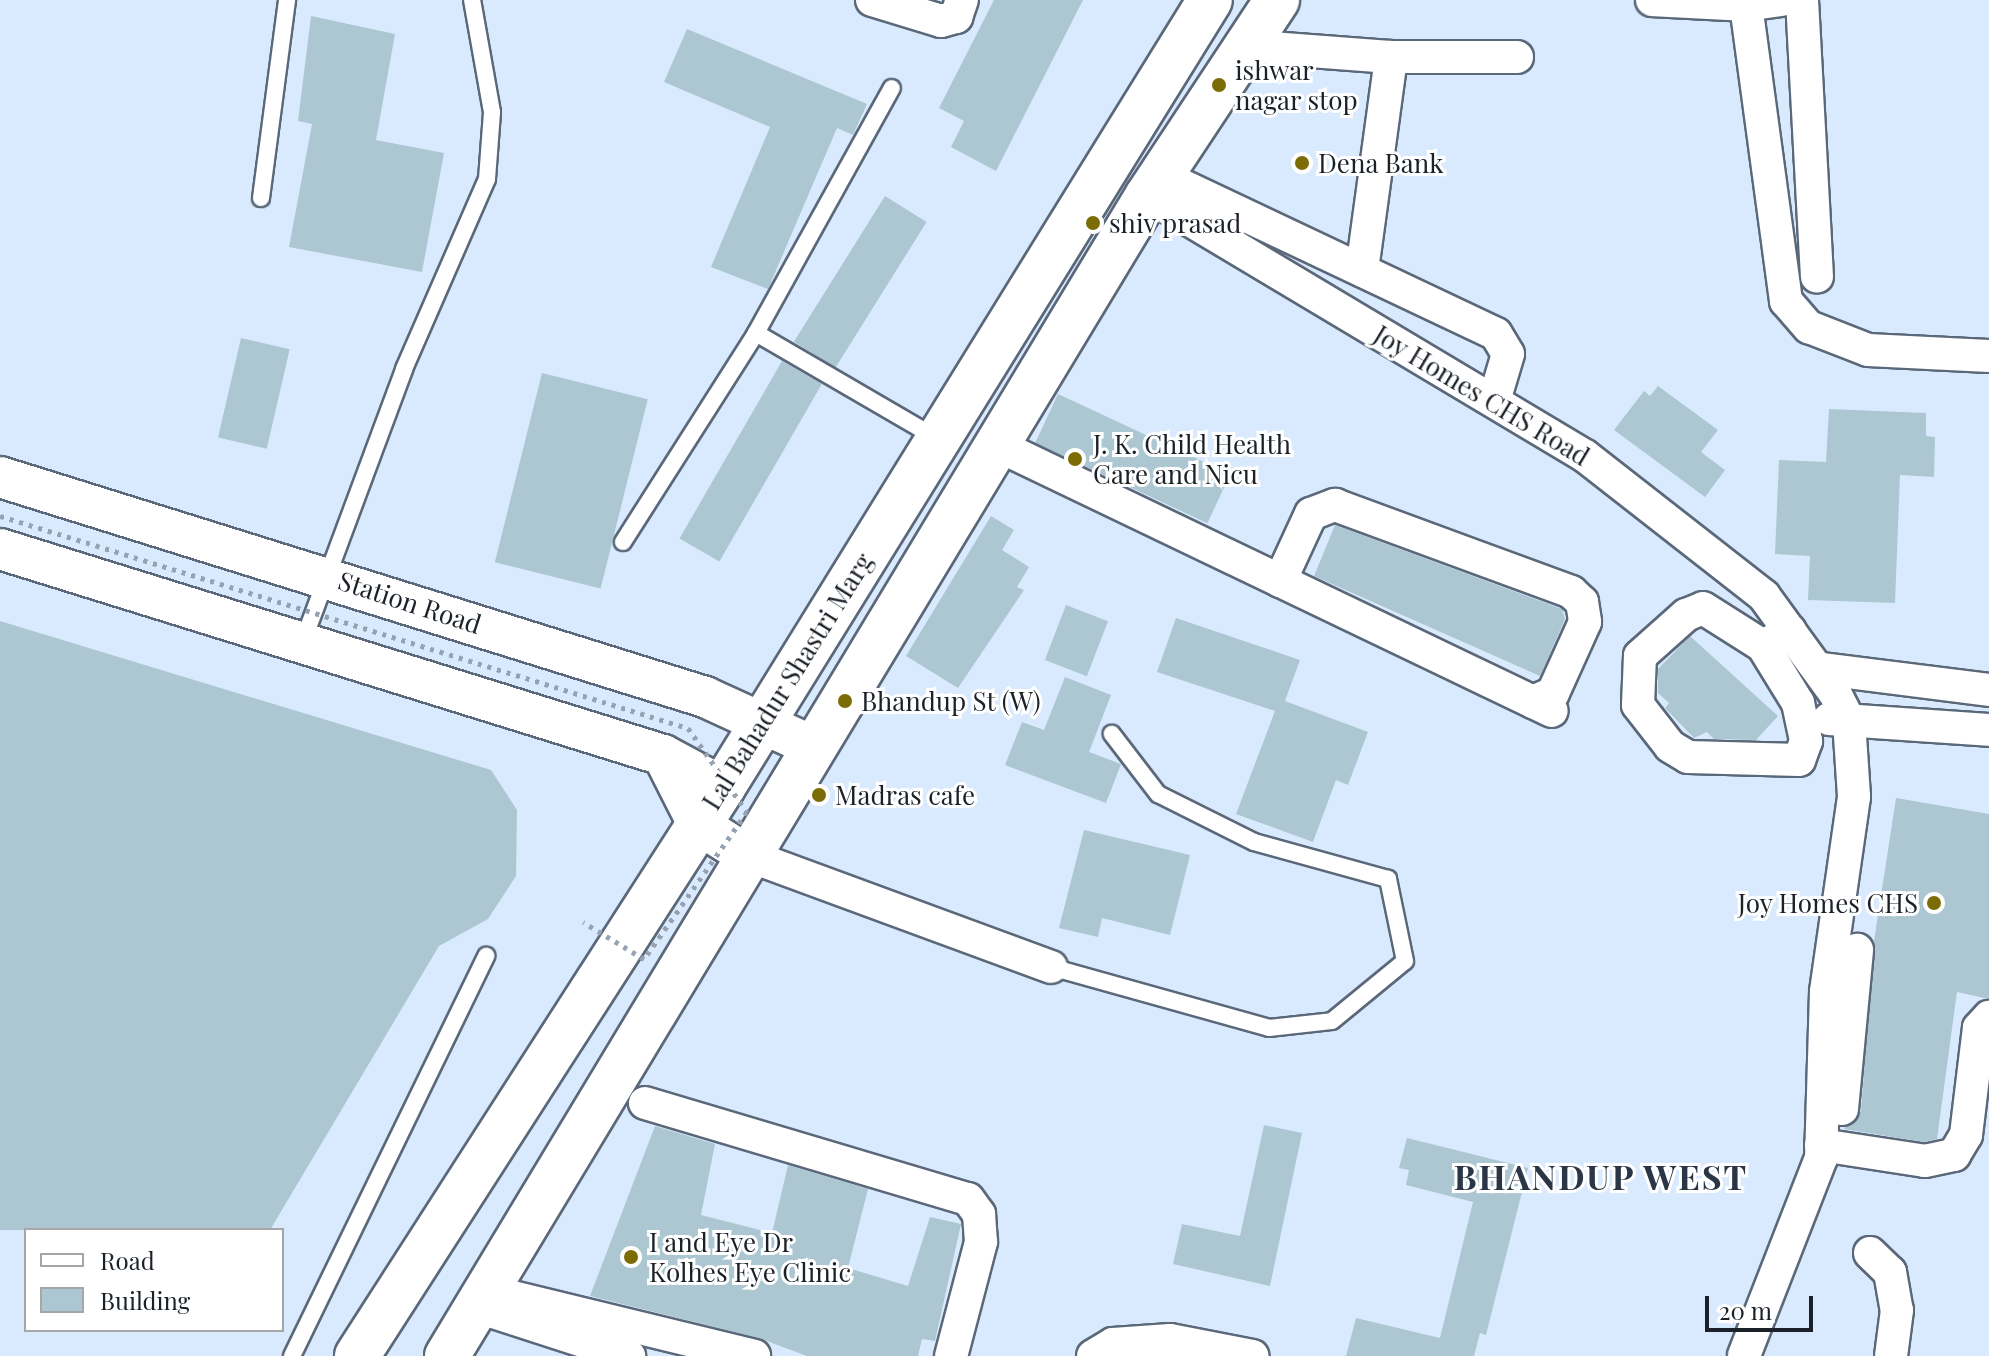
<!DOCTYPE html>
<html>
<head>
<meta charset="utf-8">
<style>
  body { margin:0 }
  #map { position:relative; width:1989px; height:1356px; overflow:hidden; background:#daeafe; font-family:"Playfair Display",serif }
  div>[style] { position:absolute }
  .building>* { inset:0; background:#acc7d1; transform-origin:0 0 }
  .roads { filter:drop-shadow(2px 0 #5a6879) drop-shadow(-2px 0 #5a6879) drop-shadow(0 2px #5a6879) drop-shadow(0 -2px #5a6879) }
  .service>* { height:16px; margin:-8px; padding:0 8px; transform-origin:8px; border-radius:8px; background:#fff }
  .minor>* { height:32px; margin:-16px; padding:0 16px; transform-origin:16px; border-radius:16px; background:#fff }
  .tertiary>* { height:40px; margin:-20px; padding:0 20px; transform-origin:20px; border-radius:20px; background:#fff }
  .primary>* { height:44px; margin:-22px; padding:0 22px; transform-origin:22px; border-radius:22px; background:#fff }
  .path-bridge>* { height:5px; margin-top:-2.5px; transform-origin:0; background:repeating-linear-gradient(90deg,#96a2b2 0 4px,transparent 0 10px) }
  .dots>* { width:22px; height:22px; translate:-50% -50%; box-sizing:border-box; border:4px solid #fff; border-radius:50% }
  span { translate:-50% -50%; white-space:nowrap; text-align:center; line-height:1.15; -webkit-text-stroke:6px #fff; paint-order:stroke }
  .poi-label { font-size:26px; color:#1b2128 }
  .left { translate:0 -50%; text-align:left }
  .right { translate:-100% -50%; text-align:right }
  .street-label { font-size:26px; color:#1b2128 }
  .district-label { font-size:34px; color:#2a3646; font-weight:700; letter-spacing:2px }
  .legend { position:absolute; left:24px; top:1228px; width:260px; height:104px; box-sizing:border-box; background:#fff; border:2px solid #a4a6a9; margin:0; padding:10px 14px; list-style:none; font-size:24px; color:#1b2128 }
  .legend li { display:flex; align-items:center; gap:16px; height:40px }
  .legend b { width:40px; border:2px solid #a4a6a9 }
  .scale { position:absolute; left:1705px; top:1296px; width:108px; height:36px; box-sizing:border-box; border:4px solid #1b2128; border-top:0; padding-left:10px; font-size:24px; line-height:28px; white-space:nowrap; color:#1b2128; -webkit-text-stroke:6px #fff; paint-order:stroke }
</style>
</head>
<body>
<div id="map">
  <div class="building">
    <div style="clip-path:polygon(994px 0,1083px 0,996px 171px,951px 147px,964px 121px,939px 108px)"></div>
    <div style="clip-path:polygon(311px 16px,395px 34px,376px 140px,444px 153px,422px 272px,289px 247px,312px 124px,298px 121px)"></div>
    <div style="clip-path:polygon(687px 29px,867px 104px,853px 135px,837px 128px,768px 289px,711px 267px,770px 127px,664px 82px)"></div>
    <div style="left:885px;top:196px;width:49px;height:172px;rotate:32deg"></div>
    <div style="left:241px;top:338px;width:50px;height:102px;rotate:13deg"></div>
    <div style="left:782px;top:361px;width:46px;height:205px;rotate:30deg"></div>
    <div style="left:542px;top:373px;width:109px;height:195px;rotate:14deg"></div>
    <div style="clip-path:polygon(1658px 386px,1718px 430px,1701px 452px,1725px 470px,1705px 497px,1614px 430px,1644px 391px,1650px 396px)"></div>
    <div style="left:1058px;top:394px;width:190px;height:54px;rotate:25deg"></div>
    <div style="clip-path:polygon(1829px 409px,1926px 413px,1926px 436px,1935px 437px,1934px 477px,1900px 475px,1895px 603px,1808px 600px,1810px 556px,1775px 554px,1779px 460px,1826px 462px)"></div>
    <div style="clip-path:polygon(991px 516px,1014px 530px,1002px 550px,1029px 567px,1017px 587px,1024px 590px,958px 688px,906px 656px)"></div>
    <div style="clip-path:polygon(1335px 525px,1562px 609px,1565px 619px,1540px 676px,1314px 576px)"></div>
    <div style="left:1066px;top:605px;width:45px;height:59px;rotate:21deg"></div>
    <div style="clip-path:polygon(1176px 618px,1300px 660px,1285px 701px,1368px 732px,1348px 785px,1336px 780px,1313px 842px,1236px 814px,1275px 711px,1157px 672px)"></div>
    <div style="clip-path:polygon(0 621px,491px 770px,517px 810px,516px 876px,488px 919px,439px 946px,270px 1230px,0 1230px)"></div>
    <div style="clip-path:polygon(1690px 636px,1778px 716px,1756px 740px,1714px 739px,1707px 732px,1694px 738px,1665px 708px,1669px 703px,1658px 693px,1658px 669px)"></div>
    <div style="clip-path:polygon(1065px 677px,1111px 695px,1089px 752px,1121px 764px,1106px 803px,1005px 765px,1022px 722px,1044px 730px)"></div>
    <div style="clip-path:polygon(1896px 798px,1989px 814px,1989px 999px,1957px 992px,1937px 1139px,1924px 1142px,1844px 1129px,1861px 1111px,1874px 941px)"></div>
    <div style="clip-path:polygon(1084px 830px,1190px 855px,1170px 935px,1102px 918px,1098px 937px,1059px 928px)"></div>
    <div style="clip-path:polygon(1264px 1125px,1302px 1133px,1270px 1286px,1173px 1264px,1182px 1224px,1240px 1236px)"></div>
    <div style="clip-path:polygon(655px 1126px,715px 1144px,701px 1215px,772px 1233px,788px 1165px,868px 1189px,848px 1268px,908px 1286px,930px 1217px,961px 1224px,935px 1341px,922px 1339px,918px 1356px,807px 1356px,759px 1338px,590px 1296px)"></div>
    <div style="clip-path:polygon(1407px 1138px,1528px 1168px,1486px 1335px,1480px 1333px,1474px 1356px,1346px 1356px,1356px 1318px,1440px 1338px,1473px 1202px,1406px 1185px,1409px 1170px,1399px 1168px)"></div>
  </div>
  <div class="roads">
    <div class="service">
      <div style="left:261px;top:198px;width:200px;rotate:-82.5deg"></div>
      <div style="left:756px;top:333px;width:207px;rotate:30.2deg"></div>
      <div style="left:623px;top:542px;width:248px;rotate:-57.5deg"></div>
      <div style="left:756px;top:333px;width:280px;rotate:-61deg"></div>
      <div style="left:302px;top:644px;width:293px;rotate:-69.6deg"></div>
      <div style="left:404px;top:369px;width:207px;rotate:-66.4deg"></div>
      <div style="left:487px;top:179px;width:67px;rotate:-85.7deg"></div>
      <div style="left:492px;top:112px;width:114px;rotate:-100.1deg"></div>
      <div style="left:1051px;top:967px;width:226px;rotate:15.6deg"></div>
      <div style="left:1269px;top:1028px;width:63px;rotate:-6.3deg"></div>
      <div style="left:1332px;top:1021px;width:94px;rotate:-39.4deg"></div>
      <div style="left:1405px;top:961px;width:84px;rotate:-101.7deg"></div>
      <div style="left:1388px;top:879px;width:139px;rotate:-164.6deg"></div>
      <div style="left:1254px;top:842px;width:107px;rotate:-153.4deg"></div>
      <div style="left:1158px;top:794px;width:76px;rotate:-127.5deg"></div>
      <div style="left:292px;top:1356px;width:445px;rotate:-64.1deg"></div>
    </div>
    <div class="minor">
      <div style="left:872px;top:0;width:72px;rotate:16.9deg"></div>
      <div style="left:941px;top:21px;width:16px;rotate:-15deg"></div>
      <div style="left:956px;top:17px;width:18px;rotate:-71deg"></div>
      <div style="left:1652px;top:0;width:94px;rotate:3deg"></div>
      <div style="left:1746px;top:5px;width:299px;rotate:82.3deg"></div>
      <div style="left:1786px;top:301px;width:35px;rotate:49deg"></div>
      <div style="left:1809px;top:327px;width:63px;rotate:21.3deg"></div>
      <div style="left:1868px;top:350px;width:121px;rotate:2.8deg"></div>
      <div style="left:1802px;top:0;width:277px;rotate:86.9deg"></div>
      <div style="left:1746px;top:5px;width:36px;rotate:-8deg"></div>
      <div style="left:1244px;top:46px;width:147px;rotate:4.3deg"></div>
      <div style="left:1162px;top:176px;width:369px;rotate:25.3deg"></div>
      <div style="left:1496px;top:334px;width:23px;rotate:59deg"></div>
      <div style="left:1508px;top:354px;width:49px;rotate:106.6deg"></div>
      <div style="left:1148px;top:195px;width:509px;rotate:30.85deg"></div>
      <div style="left:1585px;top:456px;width:227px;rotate:38deg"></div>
      <div style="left:1764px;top:596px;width:122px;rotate:54deg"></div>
      <div style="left:1836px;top:695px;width:29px;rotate:63deg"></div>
      <div style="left:1849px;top:721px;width:76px;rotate:86.2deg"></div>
      <div style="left:1854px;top:797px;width:197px;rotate:98.2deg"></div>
      <div style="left:1826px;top:992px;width:166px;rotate:91.7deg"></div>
      <div style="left:1821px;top:1158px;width:212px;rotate:111.3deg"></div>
      <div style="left:1362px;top:270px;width:215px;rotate:-82.2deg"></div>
      <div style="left:1391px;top:57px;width:126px"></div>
      <div style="left:997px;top:445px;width:615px;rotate:25.61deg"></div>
      <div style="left:1280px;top:581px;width:74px;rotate:-65.2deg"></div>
      <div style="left:1311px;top:514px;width:26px;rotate:-21deg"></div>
      <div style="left:1335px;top:505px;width:252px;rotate:20.2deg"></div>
      <div style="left:1571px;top:592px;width:15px;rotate:42deg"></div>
      <div style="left:1582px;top:602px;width:20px;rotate:81deg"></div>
      <div style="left:1585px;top:622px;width:78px;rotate:114.3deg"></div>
      <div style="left:1553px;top:693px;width:22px;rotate:156deg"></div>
      <div style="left:1763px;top:646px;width:67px;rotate:58.4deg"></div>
      <div style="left:1798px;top:703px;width:39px;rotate:78deg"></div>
      <div style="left:1806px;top:741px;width:20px;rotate:110deg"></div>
      <div style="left:1799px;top:760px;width:111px;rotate:-178.5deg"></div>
      <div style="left:1688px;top:757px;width:21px;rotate:-149deg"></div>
      <div style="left:1670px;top:746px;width:52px;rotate:-128deg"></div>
      <div style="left:1638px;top:705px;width:49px;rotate:-87.7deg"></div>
      <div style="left:1640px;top:656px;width:62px;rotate:-41.7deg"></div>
      <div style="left:1686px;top:615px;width:18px;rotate:-22deg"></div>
      <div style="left:1703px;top:608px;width:71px;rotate:32.3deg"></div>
      <div style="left:1763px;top:646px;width:31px;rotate:-29deg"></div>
      <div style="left:1823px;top:669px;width:167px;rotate:7.2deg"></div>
      <div style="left:1829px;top:719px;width:160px;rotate:3.9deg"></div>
      <div style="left:747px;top:855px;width:324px;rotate:20.2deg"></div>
      <div style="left:645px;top:1103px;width:337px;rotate:16.6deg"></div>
      <div style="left:968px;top:1199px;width:19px;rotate:54deg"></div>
      <div style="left:979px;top:1214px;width:28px;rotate:86deg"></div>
      <div style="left:981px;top:1242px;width:118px;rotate:104.7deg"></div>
      <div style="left:1842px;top:1109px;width:160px;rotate:-84.6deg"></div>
      <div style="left:1821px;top:1145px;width:105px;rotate:8.7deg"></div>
      <div style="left:1925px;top:1161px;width:30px;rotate:-12deg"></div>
      <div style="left:1954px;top:1155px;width:23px;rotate:-59deg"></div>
      <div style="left:1966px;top:1135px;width:108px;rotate:-83.1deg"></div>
      <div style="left:1979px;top:1028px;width:15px;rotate:-48deg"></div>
      <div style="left:1870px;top:1253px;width:28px;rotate:44deg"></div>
      <div style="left:1890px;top:1272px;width:39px;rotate:80deg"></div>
      <div style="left:1897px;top:1310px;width:46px;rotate:97.4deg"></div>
      <div style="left:488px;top:1291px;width:274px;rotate:13.7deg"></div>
      <div style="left:478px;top:1307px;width:159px;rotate:18deg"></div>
      <div style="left:1093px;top:1356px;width:23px;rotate:-31deg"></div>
      <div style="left:1113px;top:1344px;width:57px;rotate:-4deg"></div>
      <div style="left:1170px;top:1340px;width:84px;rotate:11deg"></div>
    </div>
    <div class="tertiary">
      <div style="left:0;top:477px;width:739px;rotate:17.33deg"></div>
      <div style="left:705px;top:697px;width:118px;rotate:24.6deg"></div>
      <div style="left:0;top:549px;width:694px;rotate:17.26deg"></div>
      <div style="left:663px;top:755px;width:68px;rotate:28.1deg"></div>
      <div style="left:663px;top:755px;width:77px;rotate:63.1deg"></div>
      <div style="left:698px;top:824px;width:58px;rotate:32.3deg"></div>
    </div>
    <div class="primary">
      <div style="left:357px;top:1356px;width:677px;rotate:-57.25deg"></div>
      <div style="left:723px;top:787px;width:925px;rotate:-58.25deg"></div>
      <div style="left:447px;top:1356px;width:1356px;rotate:-58.88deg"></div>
      <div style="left:1148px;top:195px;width:234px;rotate:-56.5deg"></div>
    </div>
  </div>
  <div class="path-bridge">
    <div style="left:0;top:516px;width:720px;rotate:17.13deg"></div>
    <div style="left:688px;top:728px;width:103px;rotate:54.9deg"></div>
    <div style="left:747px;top:812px;width:179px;rotate:125deg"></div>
    <div style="left:644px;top:959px;width:71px;rotate:-148.8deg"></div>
  </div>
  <div class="dots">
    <div style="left:1219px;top:85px;background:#7b6c05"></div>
    <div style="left:1302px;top:163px;background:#7b6c05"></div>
    <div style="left:1093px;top:223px;background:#7b6c05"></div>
    <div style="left:1075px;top:459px;background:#7b6c05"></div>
    <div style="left:845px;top:701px;background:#7b6c05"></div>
    <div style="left:819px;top:795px;background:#7b6c05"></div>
    <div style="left:1934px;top:903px;background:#7b6c05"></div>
    <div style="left:631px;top:1257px;background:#7b6c05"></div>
  </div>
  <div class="poi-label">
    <span class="left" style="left:1235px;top:85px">ishwar<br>nagar stop</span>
    <span class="left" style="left:1318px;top:163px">Dena Bank</span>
    <span class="left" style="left:1109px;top:223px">shiv prasad</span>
    <span class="left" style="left:1093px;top:459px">J. K. Child Health<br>Care and Nicu</span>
    <span class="left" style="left:861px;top:701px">Bhandup St (W)</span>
    <span class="left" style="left:835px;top:795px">Madras cafe</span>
    <span class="right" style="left:1918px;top:903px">Joy Homes CHS</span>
    <span class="left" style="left:649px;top:1257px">I and Eye Dr<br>Kolhes Eye Clinic</span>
  </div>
  <div class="street-label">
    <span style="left:1482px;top:395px;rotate:31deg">Joy Homes CHS Road</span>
    <span style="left:410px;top:602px;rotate:18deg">Station Road</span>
    <span style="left:787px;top:681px;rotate:-58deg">Lal Bahadur Shastri Marg</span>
  </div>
  <div class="district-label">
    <span style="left:1601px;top:1177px">BHANDUP WEST</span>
  </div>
  <ul class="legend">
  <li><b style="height:10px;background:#fff"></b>Road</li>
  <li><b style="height:22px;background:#acc7d1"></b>Building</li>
  </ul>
  <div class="scale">20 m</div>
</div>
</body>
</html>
